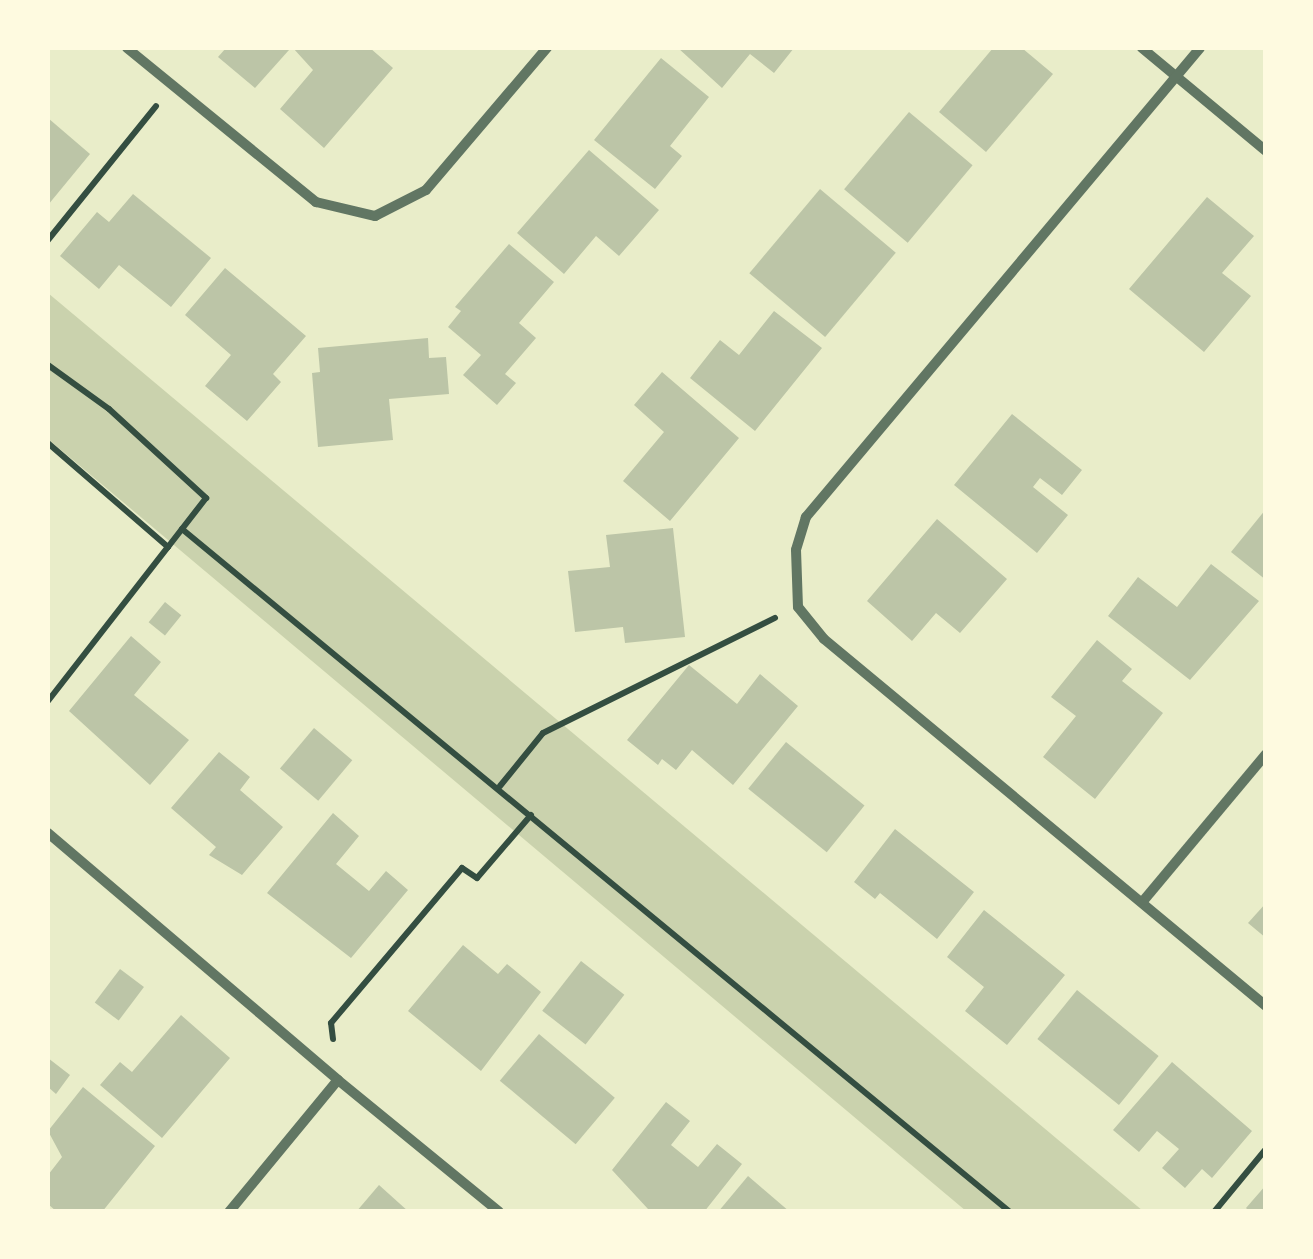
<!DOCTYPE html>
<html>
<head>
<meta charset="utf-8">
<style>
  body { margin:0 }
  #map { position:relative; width:1313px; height:1259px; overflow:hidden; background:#e9edc9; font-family:"DM Sans",sans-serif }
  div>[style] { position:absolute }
  .green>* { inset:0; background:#cad2ad }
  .building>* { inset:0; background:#bcc5a7; transform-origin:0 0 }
  .path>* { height:6px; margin:-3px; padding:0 3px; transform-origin:3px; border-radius:3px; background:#344e41 }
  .minor>* { height:10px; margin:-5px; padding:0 5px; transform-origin:5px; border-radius:5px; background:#617663 }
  span { translate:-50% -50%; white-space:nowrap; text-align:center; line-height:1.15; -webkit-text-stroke:9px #fefae0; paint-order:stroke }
  .frame { position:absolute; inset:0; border:50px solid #fefae0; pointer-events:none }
</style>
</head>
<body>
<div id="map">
  <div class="green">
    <div style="clip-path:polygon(48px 293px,1143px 1211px,966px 1211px,48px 439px)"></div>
  </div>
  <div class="building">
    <div style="clip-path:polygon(226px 48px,287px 48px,289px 50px,255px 88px,218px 57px)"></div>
    <div style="clip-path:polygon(293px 48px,370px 48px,393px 68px,324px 148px,280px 109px,313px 70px)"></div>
    <div style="clip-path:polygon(678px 48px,794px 48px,774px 73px,750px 54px,722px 88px)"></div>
    <div style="clip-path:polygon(993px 48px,1022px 48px,1053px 74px,986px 152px,939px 112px)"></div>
    <div style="clip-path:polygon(661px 58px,709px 97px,670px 146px,682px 156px,655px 189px,594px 140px)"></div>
    <div style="left:909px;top:112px;width:83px;height:101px;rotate:40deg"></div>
    <div style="clip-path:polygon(48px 118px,90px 154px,48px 205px)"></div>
    <div style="clip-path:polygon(589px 150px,659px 210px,619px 256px,596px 236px,564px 274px,517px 233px)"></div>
    <div style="left:820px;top:189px;width:99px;height:110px;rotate:40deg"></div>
    <div style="clip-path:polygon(133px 194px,211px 258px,171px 307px,119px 265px,99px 289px,60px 256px,97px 212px,109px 222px)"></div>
    <div style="clip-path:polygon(1207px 197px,1254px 236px,1222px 273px,1251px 296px,1204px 352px,1129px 289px)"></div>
    <div style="clip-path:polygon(509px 244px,554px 282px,519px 323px,536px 338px,505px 374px,516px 383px,497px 405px,463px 375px,481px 355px,448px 327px,461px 311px,455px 307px)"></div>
    <div style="clip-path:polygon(225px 268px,306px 336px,273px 374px,281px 382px,247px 421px,205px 386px,231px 355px,185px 315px)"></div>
    <div style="clip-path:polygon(774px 311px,822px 348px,755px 431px,690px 378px,720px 340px,739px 355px)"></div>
    <div style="clip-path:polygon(428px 338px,429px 358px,446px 357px,449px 394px,389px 399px,393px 440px,318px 447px,312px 373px,320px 372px,318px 348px)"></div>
    <div style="clip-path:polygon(662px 372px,739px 438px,670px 521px,623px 481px,664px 432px,634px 405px)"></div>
    <div style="clip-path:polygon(1012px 414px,1082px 470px,1062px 495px,1040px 478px,1033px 487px,1068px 515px,1037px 553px,954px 485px)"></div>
    <div style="clip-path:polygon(1266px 509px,1266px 580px,1231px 552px)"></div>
    <div style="clip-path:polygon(937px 519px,1007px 579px,960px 633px,936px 613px,912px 641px,867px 601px)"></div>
    <div style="clip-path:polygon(673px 528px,685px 637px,625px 643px,623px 627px,575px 632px,568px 571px,610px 567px,606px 535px)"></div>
    <div style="clip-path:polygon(1211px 564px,1259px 601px,1190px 680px,1108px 616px,1138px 577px,1177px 607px)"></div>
    <div style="left:165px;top:602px;width:21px;height:26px;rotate:39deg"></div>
    <div style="clip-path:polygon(131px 636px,161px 662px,134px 695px,189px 740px,150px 785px,69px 711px)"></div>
    <div style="clip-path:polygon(1097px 640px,1132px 669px,1122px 681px,1163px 713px,1095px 799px,1043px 757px,1076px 716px,1051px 697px)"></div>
    <div style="clip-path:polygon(689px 665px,737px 704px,760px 674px,798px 706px,733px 785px,692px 750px,676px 770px,662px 759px,658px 765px,627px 740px)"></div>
    <div style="left:314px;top:728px;width:50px;height:53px;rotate:40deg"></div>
    <div style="left:786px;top:742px;width:101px;height:60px;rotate:39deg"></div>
    <div style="clip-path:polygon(219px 752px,250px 777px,240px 790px,283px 827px,242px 875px,209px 855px,216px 847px,171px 808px)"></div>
    <div style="clip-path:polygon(333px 813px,359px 836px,336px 864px,369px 891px,386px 871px,408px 890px,351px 958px,267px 893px)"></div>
    <div style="clip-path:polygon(895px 829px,974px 892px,937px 939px,880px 893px,875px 899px,854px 882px)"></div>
    <div style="clip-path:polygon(1266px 903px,1266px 938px,1248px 923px)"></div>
    <div style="clip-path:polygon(984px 910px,1065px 975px,1007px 1045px,965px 1011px,984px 987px,947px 957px)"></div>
    <div style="clip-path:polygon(463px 945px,498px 974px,507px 964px,541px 992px,481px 1071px,408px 1011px)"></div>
    <div style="left:581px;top:961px;width:55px;height:63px;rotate:38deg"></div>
    <div style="left:120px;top:969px;width:30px;height:42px;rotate:37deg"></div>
    <div style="left:1077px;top:990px;width:105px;height:63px;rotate:39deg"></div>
    <div style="clip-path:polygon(181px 1015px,230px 1058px,162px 1138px,100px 1085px,120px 1062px,132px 1072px)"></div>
    <div style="left:539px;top:1034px;width:99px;height:61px;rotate:40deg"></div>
    <div style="clip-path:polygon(48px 1058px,70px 1075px,56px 1094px,48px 1087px)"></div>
    <div style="clip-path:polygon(1172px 1062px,1252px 1131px,1212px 1178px,1202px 1169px,1185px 1188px,1162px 1168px,1179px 1149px,1157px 1131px,1139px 1152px,1113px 1130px)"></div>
    <div style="clip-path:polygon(83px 1087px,155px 1146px,102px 1212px,57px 1212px,48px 1204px,48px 1175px,62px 1157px,48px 1131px)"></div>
    <div style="clip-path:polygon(666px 1102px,690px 1121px,671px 1145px,698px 1167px,717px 1144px,742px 1164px,704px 1212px,648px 1209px,612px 1170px)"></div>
    <div style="clip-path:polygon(748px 1176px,790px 1212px,718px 1212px)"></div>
    <div style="clip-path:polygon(379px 1185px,409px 1212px,356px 1212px)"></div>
    <div style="clip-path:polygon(1266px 1185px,1266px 1212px,1250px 1212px,1246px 1208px)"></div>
  </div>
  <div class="path">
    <div style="left:48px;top:240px;width:172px;rotate:-51.1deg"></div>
    <div style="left:48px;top:365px;width:75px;rotate:35.8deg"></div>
    <div style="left:109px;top:409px;width:132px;rotate:42.5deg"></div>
    <div style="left:206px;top:498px;width:62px;rotate:127.8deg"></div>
    <div style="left:168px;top:547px;width:159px;rotate:-139.1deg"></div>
    <div style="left:182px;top:529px;width:1073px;rotate:39.52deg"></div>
    <div style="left:48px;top:701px;width:195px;rotate:-52.1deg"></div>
    <div style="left:500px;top:786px;width:68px;rotate:-50.9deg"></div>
    <div style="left:543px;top:733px;width:259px;rotate:-26.4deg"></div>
    <div style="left:333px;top:1039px;width:16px;rotate:-97deg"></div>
    <div style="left:331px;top:1023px;width:203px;rotate:-49.8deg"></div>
    <div style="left:462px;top:868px;width:18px;rotate:34deg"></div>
    <div style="left:477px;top:878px;width:83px;rotate:-49.4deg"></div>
    <div style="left:1214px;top:1212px;width:82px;rotate:-50.5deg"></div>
  </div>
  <div class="minor">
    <div style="left:127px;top:48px;width:244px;rotate:39.2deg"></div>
    <div style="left:316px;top:202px;width:61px;rotate:13.3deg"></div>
    <div style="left:375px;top:216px;width:57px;rotate:-27deg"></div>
    <div style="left:426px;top:190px;width:187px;rotate:-49.6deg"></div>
    <div style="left:1142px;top:48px;width:161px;rotate:39.7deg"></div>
    <div style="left:1200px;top:48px;width:613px;rotate:130.03deg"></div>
    <div style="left:806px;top:517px;width:34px;rotate:107deg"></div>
    <div style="left:796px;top:550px;width:57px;rotate:88deg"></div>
    <div style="left:798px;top:607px;width:41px;rotate:50.9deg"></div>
    <div style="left:824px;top:639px;width:575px;rotate:39.7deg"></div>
    <div style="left:48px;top:833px;width:381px;rotate:40.4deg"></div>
    <div style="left:1144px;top:900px;width:190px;rotate:-50.1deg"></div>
    <div style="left:229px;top:1212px;width:171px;rotate:-50.5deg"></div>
    <div style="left:338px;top:1080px;width:208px;rotate:39.3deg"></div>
  </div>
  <div class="frame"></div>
</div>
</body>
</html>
